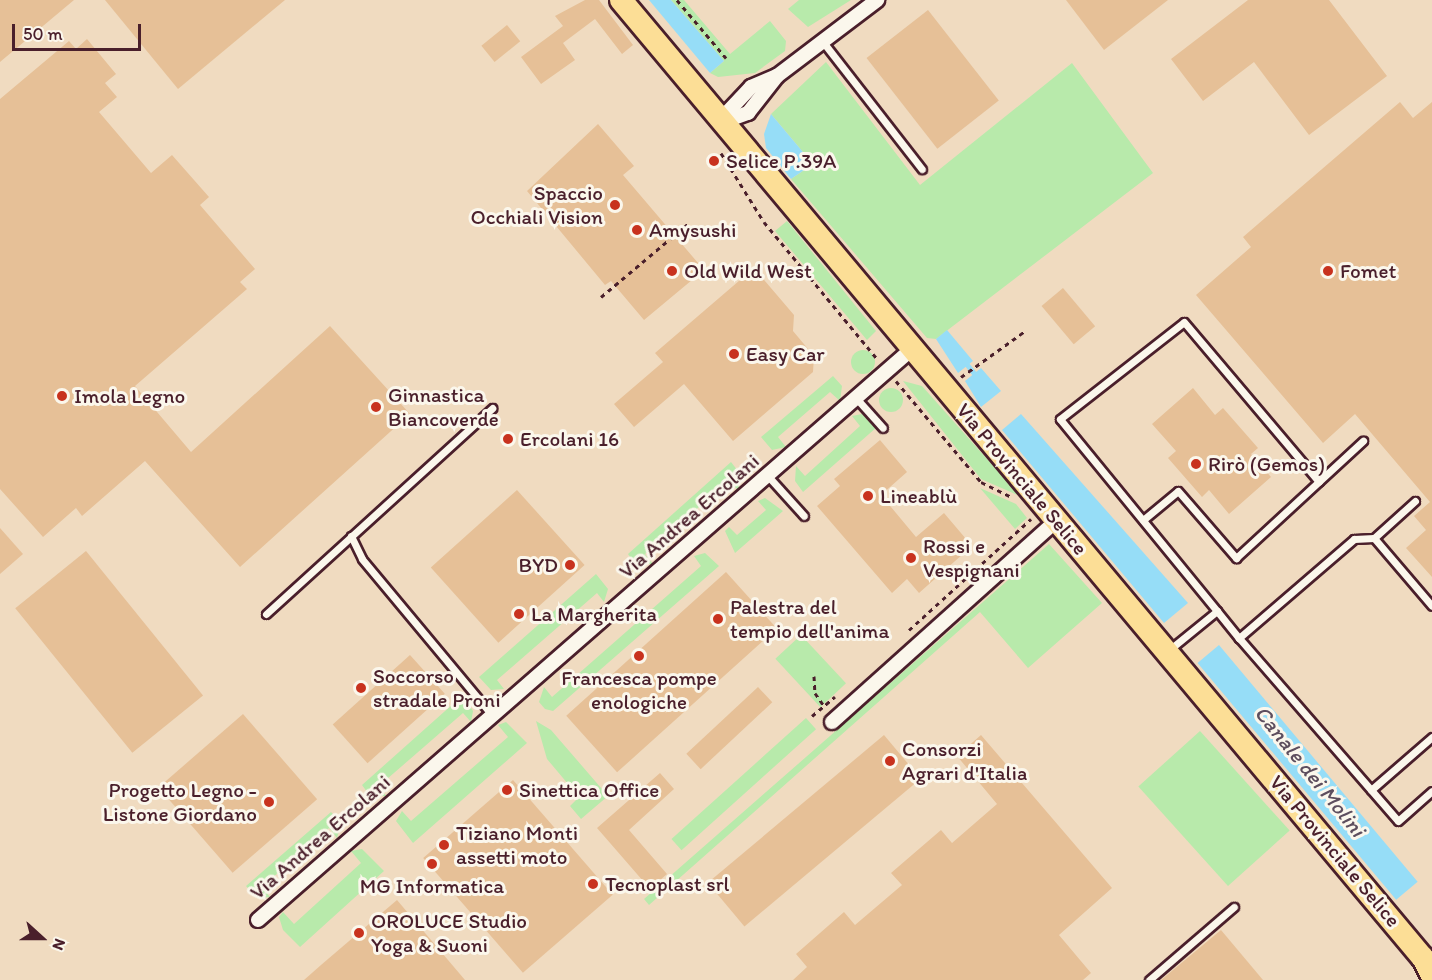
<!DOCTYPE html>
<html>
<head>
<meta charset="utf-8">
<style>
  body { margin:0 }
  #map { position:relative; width:1432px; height:980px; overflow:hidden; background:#f5e6d2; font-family:Itim,sans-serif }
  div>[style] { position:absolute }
  .built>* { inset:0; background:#f0dbc0; transform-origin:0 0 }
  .green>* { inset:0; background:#b8eaab; transform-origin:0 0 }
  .round { border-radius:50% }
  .water>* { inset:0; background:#96ddf7; transform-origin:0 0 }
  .stream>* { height:5px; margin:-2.5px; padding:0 2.5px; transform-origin:2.5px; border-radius:2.5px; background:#96ddf7 }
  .building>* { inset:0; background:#e6c097; transform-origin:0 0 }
  .path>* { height:3px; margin-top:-1.5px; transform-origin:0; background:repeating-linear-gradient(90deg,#4a1f2b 0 4.5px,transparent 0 9px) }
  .roads { filter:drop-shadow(2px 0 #4a1f2b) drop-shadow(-2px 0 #4a1f2b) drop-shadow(0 2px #4a1f2b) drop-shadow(0 -2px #4a1f2b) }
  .service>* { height:7px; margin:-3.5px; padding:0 3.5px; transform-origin:3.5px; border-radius:3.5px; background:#fbf7ec }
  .minor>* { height:14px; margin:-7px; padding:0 7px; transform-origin:7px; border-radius:7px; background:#fbf7ec }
  .primary>* { height:22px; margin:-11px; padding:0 11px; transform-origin:11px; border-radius:11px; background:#fcde96 }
  .dots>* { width:16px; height:16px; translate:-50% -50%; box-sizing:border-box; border:3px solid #fbf7ec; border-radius:50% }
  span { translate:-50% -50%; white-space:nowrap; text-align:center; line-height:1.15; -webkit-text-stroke:6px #fbf7ec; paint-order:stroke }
  .poi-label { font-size:21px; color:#4a1f2b }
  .left { translate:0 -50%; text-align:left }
  .right { translate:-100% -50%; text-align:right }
  .street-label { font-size:21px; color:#4a1f2b }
  .water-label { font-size:22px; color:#5d4e5e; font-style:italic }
  .north { position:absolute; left:12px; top:908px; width:60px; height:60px; -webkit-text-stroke:4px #fbf7ec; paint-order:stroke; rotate:111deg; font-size:16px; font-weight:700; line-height:24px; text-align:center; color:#4a1f2b }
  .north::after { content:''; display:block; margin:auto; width:21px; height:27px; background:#4a1f2b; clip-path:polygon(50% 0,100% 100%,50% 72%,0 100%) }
  .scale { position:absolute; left:12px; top:24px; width:129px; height:27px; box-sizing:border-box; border:3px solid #4a1f2b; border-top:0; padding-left:8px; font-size:18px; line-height:21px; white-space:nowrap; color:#4a1f2b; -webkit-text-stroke:4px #fbf7ec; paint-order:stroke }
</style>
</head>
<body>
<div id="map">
  <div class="built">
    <div style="left:0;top:0;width:1432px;height:980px"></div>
  </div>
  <div class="green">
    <div style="clip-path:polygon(671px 0,684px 0,730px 54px,770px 21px,786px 41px,785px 51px,755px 73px,718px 77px,710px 73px,724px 61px)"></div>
    <div style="clip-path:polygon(799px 0,851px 0,808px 27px,788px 9px)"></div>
    <div style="clip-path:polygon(826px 62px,920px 185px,1072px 63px,1153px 173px,936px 339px,927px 338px,791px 179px,813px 164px,771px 114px)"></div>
    <div style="clip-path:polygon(787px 221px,876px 331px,867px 340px,775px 231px)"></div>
    <div class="round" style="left:851px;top:350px;width:24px;height:24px"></div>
    <div style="clip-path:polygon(833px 376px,842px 386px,840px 401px,830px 392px,778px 437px,786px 447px,772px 450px,761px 437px)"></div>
    <div style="clip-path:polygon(903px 381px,922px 386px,1020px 496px,981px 479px)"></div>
    <div class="round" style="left:879px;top:388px;width:24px;height:24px"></div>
    <div style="clip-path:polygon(862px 414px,877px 427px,803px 492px,795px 481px,796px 466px,805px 476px,860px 426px,852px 416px)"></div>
    <div style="clip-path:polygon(731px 462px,741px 475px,738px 490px,729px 481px,645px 554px,653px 564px,635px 564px,628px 554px)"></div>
    <div style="clip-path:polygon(980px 488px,1016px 504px,1027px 518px,1015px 529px)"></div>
    <div style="clip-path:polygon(765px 498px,783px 511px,735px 553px,725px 531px,729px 527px,737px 535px,766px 510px,758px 501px)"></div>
    <div style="clip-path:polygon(1049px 544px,1102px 603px,1028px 668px,980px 612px,649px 905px,644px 899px)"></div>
    <div style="clip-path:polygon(705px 553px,719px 566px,553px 711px,545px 709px,539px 702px,544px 687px,552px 697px,701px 566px,694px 556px)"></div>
    <div style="clip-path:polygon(596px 574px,608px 589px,604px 602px,597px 593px,497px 680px,504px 689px,491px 690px,479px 677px)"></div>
    <div style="left:801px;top:635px;width:66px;height:35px;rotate:47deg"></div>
    <div style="clip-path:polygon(463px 695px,473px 711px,471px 722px,463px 713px,379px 786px,386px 796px,370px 796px,362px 785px)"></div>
    <div style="left:806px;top:718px;width:15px;height:181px;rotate:48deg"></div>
    <div style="clip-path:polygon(536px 721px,551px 730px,608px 796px,581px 819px,570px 806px,579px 797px,547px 759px)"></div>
    <div style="clip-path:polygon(506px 722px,527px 743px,413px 843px,396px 821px,402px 811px,411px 821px,508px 737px,498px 725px)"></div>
    <div style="left:1200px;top:731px;width:134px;height:83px;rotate:48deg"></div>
    <div style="clip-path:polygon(331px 812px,341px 823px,337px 838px,329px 828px,262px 887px,270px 897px,257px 898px,246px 886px)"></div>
    <div style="clip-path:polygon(362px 849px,384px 871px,300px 947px,283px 930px,279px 917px,283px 912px,294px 924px,361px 863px,351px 851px)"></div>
  </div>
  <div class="water">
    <div style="clip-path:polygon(649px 0,671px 0,724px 61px,710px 73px)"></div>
    <div style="clip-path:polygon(771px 114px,813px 164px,791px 179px,766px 148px,764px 134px)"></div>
    <div style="clip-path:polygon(947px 330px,973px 361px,958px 373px,936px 339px)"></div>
    <div style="clip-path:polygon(981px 368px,1001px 391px,981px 407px,965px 381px)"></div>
    <div style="clip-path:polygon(1021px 414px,1188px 603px,1164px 623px,1002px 430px)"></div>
    <div style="left:1219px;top:645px;width:309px;height:28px;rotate:50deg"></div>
  </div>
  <div class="stream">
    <div style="left:964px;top:361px;width:21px;rotate:51deg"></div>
  </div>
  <div class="building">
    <div style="clip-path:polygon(0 0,74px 0,0 62px)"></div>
    <div style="clip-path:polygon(105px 0,285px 0,178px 89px)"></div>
    <div style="clip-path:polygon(585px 0,599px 0,633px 45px,622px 54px,595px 19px,563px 43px,575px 60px,541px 84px,521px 57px,563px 26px,555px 16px)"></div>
    <div style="clip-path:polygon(1066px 0,1168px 0,1104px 50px)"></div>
    <div style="clip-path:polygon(1248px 0,1329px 0,1387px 76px,1309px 135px,1254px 62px,1203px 101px,1171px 59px)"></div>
    <div style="left:928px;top:10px;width:115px;height:78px;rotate:52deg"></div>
    <div style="left:507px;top:25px;width:21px;height:33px;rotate:51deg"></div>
    <div style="clip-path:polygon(87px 39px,116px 74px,105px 83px,117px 97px,99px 112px,151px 173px,172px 155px,209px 197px,200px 205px,255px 269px,240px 282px,247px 289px,135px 386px,191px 452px,330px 326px,410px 414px,240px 567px,145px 461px,82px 516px,76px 508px,43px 537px,0 489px,0 99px,69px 41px,76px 49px)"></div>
    <div style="clip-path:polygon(1400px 102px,1413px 118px,1432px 102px,1432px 577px,1406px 548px,1426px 530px,1414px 516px,1430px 502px,1355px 414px,1323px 443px,1196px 295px,1251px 247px,1243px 237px)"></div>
    <div style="clip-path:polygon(598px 124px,634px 166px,623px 175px,704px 270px,644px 320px,611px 281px,605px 285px,527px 191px)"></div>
    <div style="clip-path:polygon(754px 268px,794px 315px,793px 331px,814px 356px,813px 372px,733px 441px,684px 384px,634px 427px,614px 404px,663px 362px,655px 353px)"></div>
    <div style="left:1063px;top:288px;width:50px;height:28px;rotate:50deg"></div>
    <div style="clip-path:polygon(1193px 388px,1215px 415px,1223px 408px,1258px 448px,1251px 454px,1271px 477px,1229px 514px,1209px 490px,1202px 497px,1168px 458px,1176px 451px,1152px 424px)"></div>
    <div style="clip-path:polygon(880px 440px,907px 472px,881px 495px,916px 537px,944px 513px,972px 546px,919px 593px,907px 579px,892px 593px,817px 506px,840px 486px,834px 479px)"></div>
    <div style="left:517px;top:490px;width:101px;height:116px;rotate:48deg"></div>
    <div style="clip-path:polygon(0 528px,23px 554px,0 574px)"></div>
    <div style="left:86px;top:551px;width:186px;height:91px;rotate:51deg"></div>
    <div style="left:726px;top:572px;width:76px;height:215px;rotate:48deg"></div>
    <div style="left:410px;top:655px;width:52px;height:104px;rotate:48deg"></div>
    <div style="left:758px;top:687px;width:21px;height:98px;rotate:47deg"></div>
    <div style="left:243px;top:714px;width:113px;height:112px;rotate:49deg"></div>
    <div style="left:884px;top:735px;width:57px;height:230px;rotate:50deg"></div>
    <div style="clip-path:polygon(981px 735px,1112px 888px,1059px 935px,1091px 973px,1083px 980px,793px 980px,807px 967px,796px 954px,844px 912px,855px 925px,902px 885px,891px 873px,941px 830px,952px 843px,997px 804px,957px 756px)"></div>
    <div style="clip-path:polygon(660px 773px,674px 789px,629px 830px,667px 874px,650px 889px,597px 828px)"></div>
    <div style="left:513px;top:780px;width:152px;height:119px;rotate:49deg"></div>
    <div style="clip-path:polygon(397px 900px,465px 980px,304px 980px,321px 965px)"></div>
    <div style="clip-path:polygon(1221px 930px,1263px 980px,1161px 980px)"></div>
  </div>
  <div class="path">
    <div style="left:677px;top:0;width:76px;rotate:49.8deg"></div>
    <div style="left:721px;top:153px;width:81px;rotate:58.1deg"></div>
    <div style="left:764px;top:222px;width:179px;rotate:50.4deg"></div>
    <div style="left:601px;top:297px;width:115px;rotate:-40.1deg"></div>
    <div style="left:961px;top:377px;width:79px;rotate:-35.7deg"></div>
    <div style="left:896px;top:381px;width:132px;rotate:49.9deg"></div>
    <div style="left:981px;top:482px;width:32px;rotate:26deg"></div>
    <div style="left:909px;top:630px;width:165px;rotate:-42.3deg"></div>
    <div style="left:814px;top:676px;width:17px;rotate:87deg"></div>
    <div style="left:815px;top:693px;width:16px;rotate:55deg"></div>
    <div style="left:812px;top:716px;width:30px;rotate:-40deg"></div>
  </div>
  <div class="roads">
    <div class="service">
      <div style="left:823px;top:42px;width:161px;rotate:52.1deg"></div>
      <div style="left:856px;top:398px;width:40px;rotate:48deg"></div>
      <div style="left:767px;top:475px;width:55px;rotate:47.9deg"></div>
      <div style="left:1415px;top:501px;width:55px;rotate:137.9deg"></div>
      <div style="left:1374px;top:538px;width:89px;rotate:49.5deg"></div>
      <div style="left:1143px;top:520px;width:45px;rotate:-39.6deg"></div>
      <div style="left:1178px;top:491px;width:89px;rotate:49.1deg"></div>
      <div style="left:1236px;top:558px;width:173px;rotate:-42.7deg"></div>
      <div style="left:351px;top:536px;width:25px;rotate:64deg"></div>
      <div style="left:362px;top:559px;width:203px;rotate:50.2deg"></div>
      <div style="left:1374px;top:538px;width:20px;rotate:177deg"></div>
      <div style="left:1354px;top:539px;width:152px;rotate:139.3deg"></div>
      <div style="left:1239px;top:638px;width:242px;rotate:49deg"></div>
      <div style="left:1398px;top:821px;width:45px;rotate:-41.4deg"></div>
      <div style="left:1217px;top:611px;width:248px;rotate:-129.3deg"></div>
      <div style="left:1060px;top:419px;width:157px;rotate:-38deg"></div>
      <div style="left:1184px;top:322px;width:209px;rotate:49.8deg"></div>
      <div style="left:266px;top:614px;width:306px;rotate:-42.3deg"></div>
      <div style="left:1169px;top:650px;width:62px;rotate:-39.1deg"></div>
      <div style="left:1217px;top:611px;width:35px;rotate:51deg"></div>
      <div style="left:1371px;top:790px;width:81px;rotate:-41deg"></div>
      <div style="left:1149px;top:980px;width:112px;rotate:-40.7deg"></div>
    </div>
    <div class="minor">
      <div style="left:721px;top:119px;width:44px;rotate:-46.8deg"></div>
      <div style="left:751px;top:87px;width:28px;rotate:-23deg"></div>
      <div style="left:777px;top:76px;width:126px;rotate:-37.2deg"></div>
      <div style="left:723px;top:122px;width:27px;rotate:-20deg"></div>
      <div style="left:748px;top:113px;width:47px;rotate:-51.9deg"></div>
      <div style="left:832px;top:722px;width:302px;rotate:-41.9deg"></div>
      <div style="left:258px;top:920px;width:870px;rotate:-41.13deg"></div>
    </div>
    <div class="primary">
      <div style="left:621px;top:0;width:1249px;rotate:50.07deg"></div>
      <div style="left:1423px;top:958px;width:19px;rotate:62deg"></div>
    </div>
  </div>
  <div class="dots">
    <div style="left:714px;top:161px;background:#c8321e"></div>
    <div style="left:615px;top:205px;background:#c8321e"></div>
    <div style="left:637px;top:230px;background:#c8321e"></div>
    <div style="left:672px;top:271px;background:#c8321e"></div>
    <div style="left:1328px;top:271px;background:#c8321e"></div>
    <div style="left:734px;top:354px;background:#c8321e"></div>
    <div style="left:62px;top:396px;background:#c8321e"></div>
    <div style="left:376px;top:407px;background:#c8321e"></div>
    <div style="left:508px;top:439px;background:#c8321e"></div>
    <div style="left:1196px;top:464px;background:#c8321e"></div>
    <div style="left:868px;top:496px;background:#c8321e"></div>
    <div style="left:911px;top:558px;background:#c8321e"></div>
    <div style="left:570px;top:565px;background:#c8321e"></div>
    <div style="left:519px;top:614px;background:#c8321e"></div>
    <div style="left:718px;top:619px;background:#c8321e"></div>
    <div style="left:639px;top:656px;background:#c8321e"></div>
    <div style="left:361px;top:688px;background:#c8321e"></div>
    <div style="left:890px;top:761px;background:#c8321e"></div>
    <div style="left:507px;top:790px;background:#c8321e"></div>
    <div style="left:269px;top:802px;background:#c8321e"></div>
    <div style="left:444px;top:845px;background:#c8321e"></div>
    <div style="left:432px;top:864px;background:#c8321e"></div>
    <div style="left:593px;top:884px;background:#c8321e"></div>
    <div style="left:359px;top:933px;background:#c8321e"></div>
  </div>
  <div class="poi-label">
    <span class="left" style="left:726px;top:161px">Selice P.39A</span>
    <span class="right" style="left:603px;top:205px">Spaccio<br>Occhiali Vision</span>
    <span class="left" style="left:649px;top:230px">Amysushi</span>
    <span class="left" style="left:684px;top:271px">Old Wild West</span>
    <span class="left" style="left:1340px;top:271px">Fomet</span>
    <span class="left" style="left:746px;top:354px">Easy Car</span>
    <span class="left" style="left:388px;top:407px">Ginnastica<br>Biancoverde</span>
    <span class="left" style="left:74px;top:396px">Imola Legno</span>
    <span class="left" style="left:520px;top:439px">Ercolani 16</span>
    <span class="left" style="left:1208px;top:464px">Rirò (Gemos)</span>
    <span class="left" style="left:880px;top:496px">Lineablù</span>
    <span class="left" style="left:923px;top:558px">Rossi e<br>Vespignani</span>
    <span class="right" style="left:558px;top:565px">BYD</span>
    <span class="left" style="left:730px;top:619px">Palestra del<br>tempio dell'anima</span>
    <span class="left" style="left:531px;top:614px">La Margherita</span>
    <span class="left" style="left:373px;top:688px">Soccorso<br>stradale Proni</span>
    <span style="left:639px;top:690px">Francesca pompe<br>enologiche</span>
    <span class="left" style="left:902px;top:761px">Consorzi<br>Agrari d'Italia</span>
    <span class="right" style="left:257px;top:802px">Progetto Legno -<br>Listone Giordano</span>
    <span class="left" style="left:519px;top:790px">Sinettica Office</span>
    <span class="left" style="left:456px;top:845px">Tiziano Monti<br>assetti moto</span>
    <span class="left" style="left:605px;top:884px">Tecnoplast srl</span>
    <span style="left:432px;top:886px">MG Informatica</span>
    <span class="left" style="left:371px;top:933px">OROLUCE Studio<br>Yoga &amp; Suoni</span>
  </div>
  <div class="street-label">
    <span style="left:1022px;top:479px;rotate:50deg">Via Provinciale Selice</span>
    <span style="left:689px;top:516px;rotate:-41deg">Via Andrea Ercolani</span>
    <span style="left:320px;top:837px;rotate:-41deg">Via Andrea Ercolani</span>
    <span style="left:1335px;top:851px;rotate:50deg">Via Provinciale Selice</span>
  </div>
  <div class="water-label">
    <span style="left:1310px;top:771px;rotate:51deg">Canale dei Molini</span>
  </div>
  <div class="north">N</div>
  <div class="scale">50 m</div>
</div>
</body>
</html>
